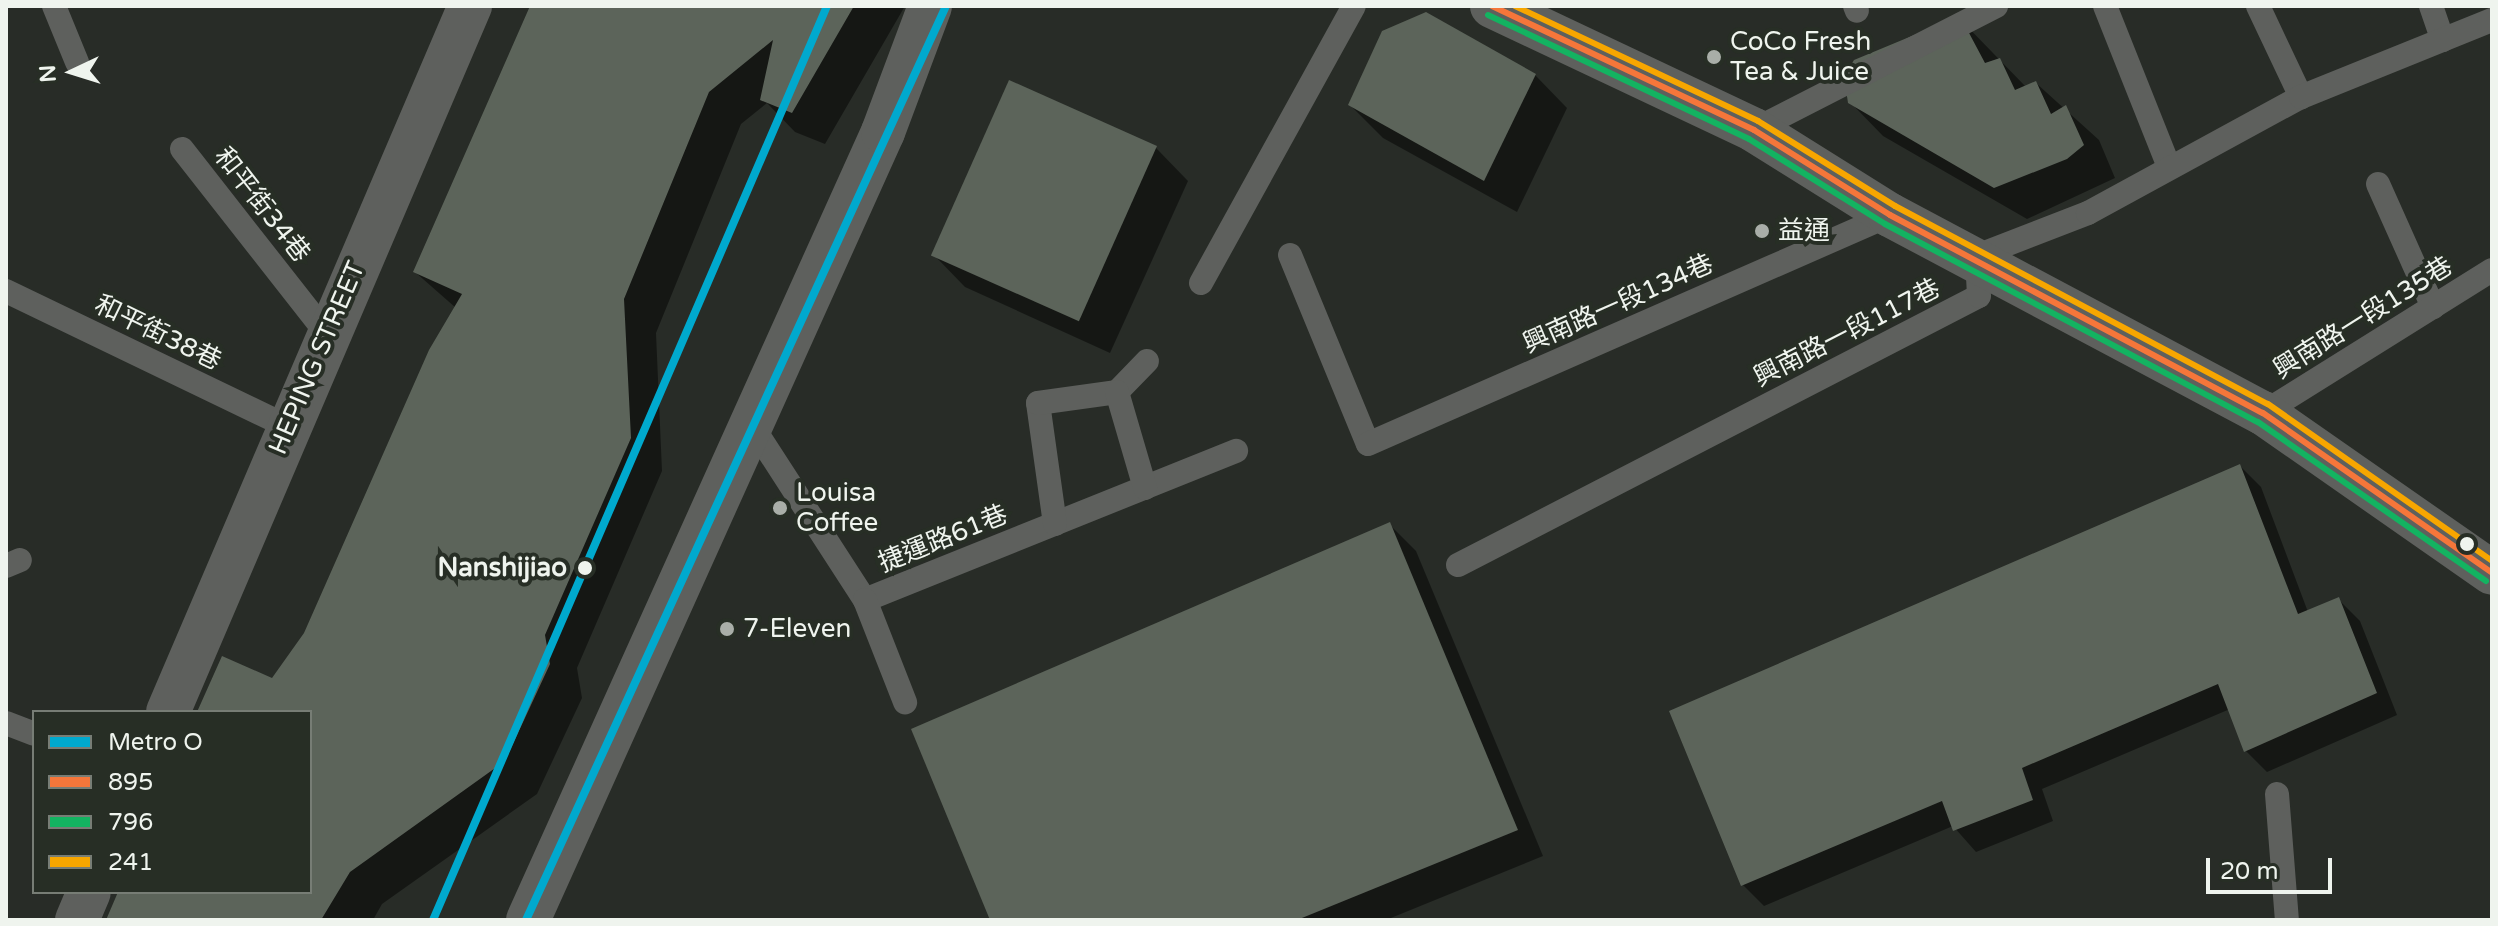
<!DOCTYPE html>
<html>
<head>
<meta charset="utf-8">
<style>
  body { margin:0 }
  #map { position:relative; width:2498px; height:926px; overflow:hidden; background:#282c27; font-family:"Varela Round","Noto Sans TC",sans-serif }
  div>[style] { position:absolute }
  .shadow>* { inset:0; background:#0007 }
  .building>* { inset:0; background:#5c645a; transform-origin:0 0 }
  .service>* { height:24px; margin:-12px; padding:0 12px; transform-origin:12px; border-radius:12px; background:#5e605d }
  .minor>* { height:44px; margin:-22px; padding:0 22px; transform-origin:22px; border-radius:22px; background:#5e605d }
  .tertiary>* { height:44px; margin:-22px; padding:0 22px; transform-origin:22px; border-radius:22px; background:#5e605d }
  .bus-1>* { height:6px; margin:-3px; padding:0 3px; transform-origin:3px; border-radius:3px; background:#f5763a }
  .bus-2>* { height:6px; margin:-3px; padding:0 3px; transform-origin:3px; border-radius:3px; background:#13b361 }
  .bus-3>* { height:6px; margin:-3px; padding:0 3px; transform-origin:3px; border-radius:3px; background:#f7a600 }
  .metro-1>* { height:8px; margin:-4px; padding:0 4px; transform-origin:4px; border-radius:4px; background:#00a9ce }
  .dots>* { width:22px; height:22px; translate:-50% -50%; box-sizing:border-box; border:4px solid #272e25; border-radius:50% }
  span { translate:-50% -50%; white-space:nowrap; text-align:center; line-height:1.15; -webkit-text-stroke:8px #272e25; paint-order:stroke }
  .poi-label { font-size:26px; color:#eff4ee }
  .left { translate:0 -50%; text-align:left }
  .street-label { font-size:26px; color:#eff4ee }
  .stop-label { font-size:26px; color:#eff4ee; font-weight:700 }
  .right { translate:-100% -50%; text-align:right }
  .frame { position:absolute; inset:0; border:8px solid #eff4ee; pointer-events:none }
  .legend { position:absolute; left:32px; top:710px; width:280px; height:184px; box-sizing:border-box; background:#272e25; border:2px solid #777d75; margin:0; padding:10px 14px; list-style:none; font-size:24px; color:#eff4ee }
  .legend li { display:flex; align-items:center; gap:16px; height:40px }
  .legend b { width:40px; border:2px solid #777d75 }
  .north { position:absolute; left:32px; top:32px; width:80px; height:80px; -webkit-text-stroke:6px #272e25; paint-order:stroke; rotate:266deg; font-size:22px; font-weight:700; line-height:32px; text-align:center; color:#eff4ee }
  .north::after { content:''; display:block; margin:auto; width:28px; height:36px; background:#eff4ee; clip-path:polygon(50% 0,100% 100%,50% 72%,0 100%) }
  .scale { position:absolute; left:2206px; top:858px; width:126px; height:36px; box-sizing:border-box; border:4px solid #eff4ee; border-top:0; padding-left:10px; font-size:24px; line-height:28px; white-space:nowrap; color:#eff4ee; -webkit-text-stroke:6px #272e25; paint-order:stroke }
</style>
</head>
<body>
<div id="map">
  <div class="shadow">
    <div style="clip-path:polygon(532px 6px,905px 6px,825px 144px,795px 132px,767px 103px,741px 124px,656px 333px,662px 471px,577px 668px,582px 698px,537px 794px,382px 904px,373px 920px,108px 920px,121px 892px,310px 892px,310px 712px,199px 712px,273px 681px,306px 634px,456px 308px,415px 272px)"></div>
    <div style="clip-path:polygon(1959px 18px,2026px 87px,2036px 83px,2099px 140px,2115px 178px,2027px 219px,1883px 136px,1850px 102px)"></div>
    <div style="clip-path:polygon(1535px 75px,1567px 108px,1517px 212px,1383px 138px,1350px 105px)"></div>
    <div style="clip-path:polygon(1156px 148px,1188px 181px,1110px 353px,965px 287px,933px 254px)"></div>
    <div style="clip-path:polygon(2240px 466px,2261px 487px,2308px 612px,2338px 599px,2360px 621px,2397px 715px,2267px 772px,2246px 751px,2230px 709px,2042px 789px,2053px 821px,1976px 852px,1953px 826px,1764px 906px,1743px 885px)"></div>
    <div style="clip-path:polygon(1390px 525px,1416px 551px,1543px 856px,1386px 920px,992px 920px)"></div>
  </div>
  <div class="building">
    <div style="clip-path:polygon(530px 6px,854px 6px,792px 113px,760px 100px,773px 40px,709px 92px,624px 299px,631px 438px,545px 635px,550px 664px,505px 761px,350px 872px,321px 920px,106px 920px,118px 892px,310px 892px,310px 712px,197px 712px,222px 656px,272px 678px,304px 633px,429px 350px,462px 294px,413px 272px)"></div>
    <div style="clip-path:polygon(1426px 12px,1536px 74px,1484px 181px,1348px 105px,1382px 31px)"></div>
    <div style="clip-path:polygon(1960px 16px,1985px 63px,2000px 58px,2015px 90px,2036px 81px,2051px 114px,2066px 105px,2084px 145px,2067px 159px,1994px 188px,1848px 103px,1844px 76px,1854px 60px)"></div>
    <div style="left:1009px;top:80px;width:162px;height:192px;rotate:24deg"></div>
    <div style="clip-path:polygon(2240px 464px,2298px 614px,2339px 597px,2377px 693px,2244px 752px,2218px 684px,2022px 768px,2033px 800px,1953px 831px,1942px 801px,1741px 886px,1669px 711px)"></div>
    <div style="clip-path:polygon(1390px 522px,1518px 830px,1297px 920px,990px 920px,911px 729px)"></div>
  </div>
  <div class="service">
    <div style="left:54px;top:6px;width:61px;rotate:67.7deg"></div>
    <div style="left:1855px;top:6px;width:5px;rotate:68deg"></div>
    <div style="left:2105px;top:6px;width:170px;rotate:68.3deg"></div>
    <div style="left:2258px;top:6px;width:101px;rotate:64.7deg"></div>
    <div style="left:2431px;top:6px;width:36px;rotate:71deg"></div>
    <div style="left:1754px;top:130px;width:272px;rotate:-27.1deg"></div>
    <div style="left:182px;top:149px;width:235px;rotate:51.9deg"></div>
    <div style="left:2378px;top:184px;width:135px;rotate:65.9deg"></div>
    <div style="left:1290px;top:255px;width:204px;rotate:67.6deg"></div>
    <div style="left:1368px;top:444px;width:570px;rotate:-23.69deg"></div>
    <div style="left:1201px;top:283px;width:316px;rotate:-61.1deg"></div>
    <div style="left:6px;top:291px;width:312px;rotate:25.7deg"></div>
    <div style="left:1117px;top:392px;width:43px;rotate:-45.9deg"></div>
    <div style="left:2263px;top:413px;width:270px;rotate:-32deg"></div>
    <div style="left:751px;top:424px;width:210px;rotate:57.1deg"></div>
    <div style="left:865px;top:600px;width:400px;rotate:-21.9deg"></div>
    <div style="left:1055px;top:524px;width:122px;rotate:-98deg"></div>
    <div style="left:1038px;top:403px;width:80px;rotate:-7.9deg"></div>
    <div style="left:1117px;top:392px;width:100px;rotate:73.7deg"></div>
    <div style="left:1458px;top:565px;width:586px;rotate:-27.31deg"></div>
    <div style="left:1979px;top:296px;width:40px;rotate:-92.9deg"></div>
    <div style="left:1977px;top:256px;width:119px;rotate:-21.2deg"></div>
    <div style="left:2088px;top:213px;width:243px;rotate:-28.6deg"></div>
    <div style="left:2301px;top:97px;width:206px;rotate:-22deg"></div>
    <div style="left:6px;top:566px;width:15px;rotate:-23deg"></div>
    <div style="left:865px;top:600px;width:110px;rotate:68.6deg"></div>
    <div style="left:6px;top:723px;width:30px;rotate:21deg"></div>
    <div style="left:2277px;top:794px;width:126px;rotate:85.5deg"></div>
  </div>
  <div class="minor">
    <div style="left:168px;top:712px;width:768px;rotate:-66.84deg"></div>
    <div style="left:77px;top:920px;width:30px;rotate:-67deg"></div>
    <div style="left:528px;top:920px;width:864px;rotate:-65.75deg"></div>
    <div style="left:883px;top:132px;width:134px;rotate:-69.5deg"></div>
  </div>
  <div class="tertiary">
    <div style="left:1492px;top:6px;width:290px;rotate:25.3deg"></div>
    <div style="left:1754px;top:130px;width:160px;rotate:32deg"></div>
    <div style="left:1890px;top:215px;width:422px;rotate:28deg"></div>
    <div style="left:2263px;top:413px;width:279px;rotate:34.9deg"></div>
  </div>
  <div class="bus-1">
    <div style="left:1492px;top:6px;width:290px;rotate:25.3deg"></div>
    <div style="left:1754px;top:130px;width:160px;rotate:32deg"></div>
    <div style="left:1890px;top:215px;width:422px;rotate:28deg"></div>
    <div style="left:2263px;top:413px;width:279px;rotate:34.9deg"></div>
  </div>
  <div class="bus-2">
    <div style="left:1488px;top:15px;width:289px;rotate:25.4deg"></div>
    <div style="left:1749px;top:139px;width:160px;rotate:32deg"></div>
    <div style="left:1885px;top:224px;width:422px;rotate:28deg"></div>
    <div style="left:2258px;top:422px;width:278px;rotate:34.9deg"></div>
  </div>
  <div class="bus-3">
    <div style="left:1515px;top:6px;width:269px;rotate:25.3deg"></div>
    <div style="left:1758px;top:121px;width:161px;rotate:31.8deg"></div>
    <div style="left:1895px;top:206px;width:422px;rotate:28deg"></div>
    <div style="left:2268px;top:404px;width:274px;rotate:35deg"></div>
  </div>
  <div class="metro-1">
    <div style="left:433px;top:920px;width:995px;rotate:-66.68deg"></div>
    <div style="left:526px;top:920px;width:1006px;rotate:-65.32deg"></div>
  </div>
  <div class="dots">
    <div style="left:1714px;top:57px;background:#a9aea8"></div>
    <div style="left:1762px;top:231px;background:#a9aea8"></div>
    <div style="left:780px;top:508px;background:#a9aea8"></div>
    <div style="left:2467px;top:544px;background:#eff4ee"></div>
    <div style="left:585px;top:568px;background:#eff4ee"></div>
    <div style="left:727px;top:629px;background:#a9aea8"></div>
  </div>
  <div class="poi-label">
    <span class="left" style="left:1730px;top:57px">CoCo Fresh<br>Tea &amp; Juice</span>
    <span class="left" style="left:1778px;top:231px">益通</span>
    <span class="left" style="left:796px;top:508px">Louisa<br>Coffee</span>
    <span class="left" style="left:743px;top:629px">7-Eleven</span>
  </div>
  <div class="street-label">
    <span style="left:262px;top:205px;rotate:52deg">和平街34巷</span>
    <span style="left:1618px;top:304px;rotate:-24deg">興南路一段134巷</span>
    <span style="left:2363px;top:318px;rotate:-32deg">興南路一段135巷</span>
    <span style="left:158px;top:333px;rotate:26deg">和平街38巷</span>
    <span style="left:1847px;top:333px;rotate:-27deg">興南路一段117巷</span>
    <span style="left:317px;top:358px;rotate:-67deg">HEPING STREET</span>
    <span style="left:943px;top:539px;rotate:-22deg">捷運路61巷</span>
  </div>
  <div class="stop-label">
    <span class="right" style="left:567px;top:568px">Nanshijiao</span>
  </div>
  <div class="frame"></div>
  <ul class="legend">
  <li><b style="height:10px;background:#00a9ce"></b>Metro O</li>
  <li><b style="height:10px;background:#f5763a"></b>895</li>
  <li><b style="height:10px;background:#13b361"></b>796</li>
  <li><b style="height:10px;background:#f7a600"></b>241</li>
  </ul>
  <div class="north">N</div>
  <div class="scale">20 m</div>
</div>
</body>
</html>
